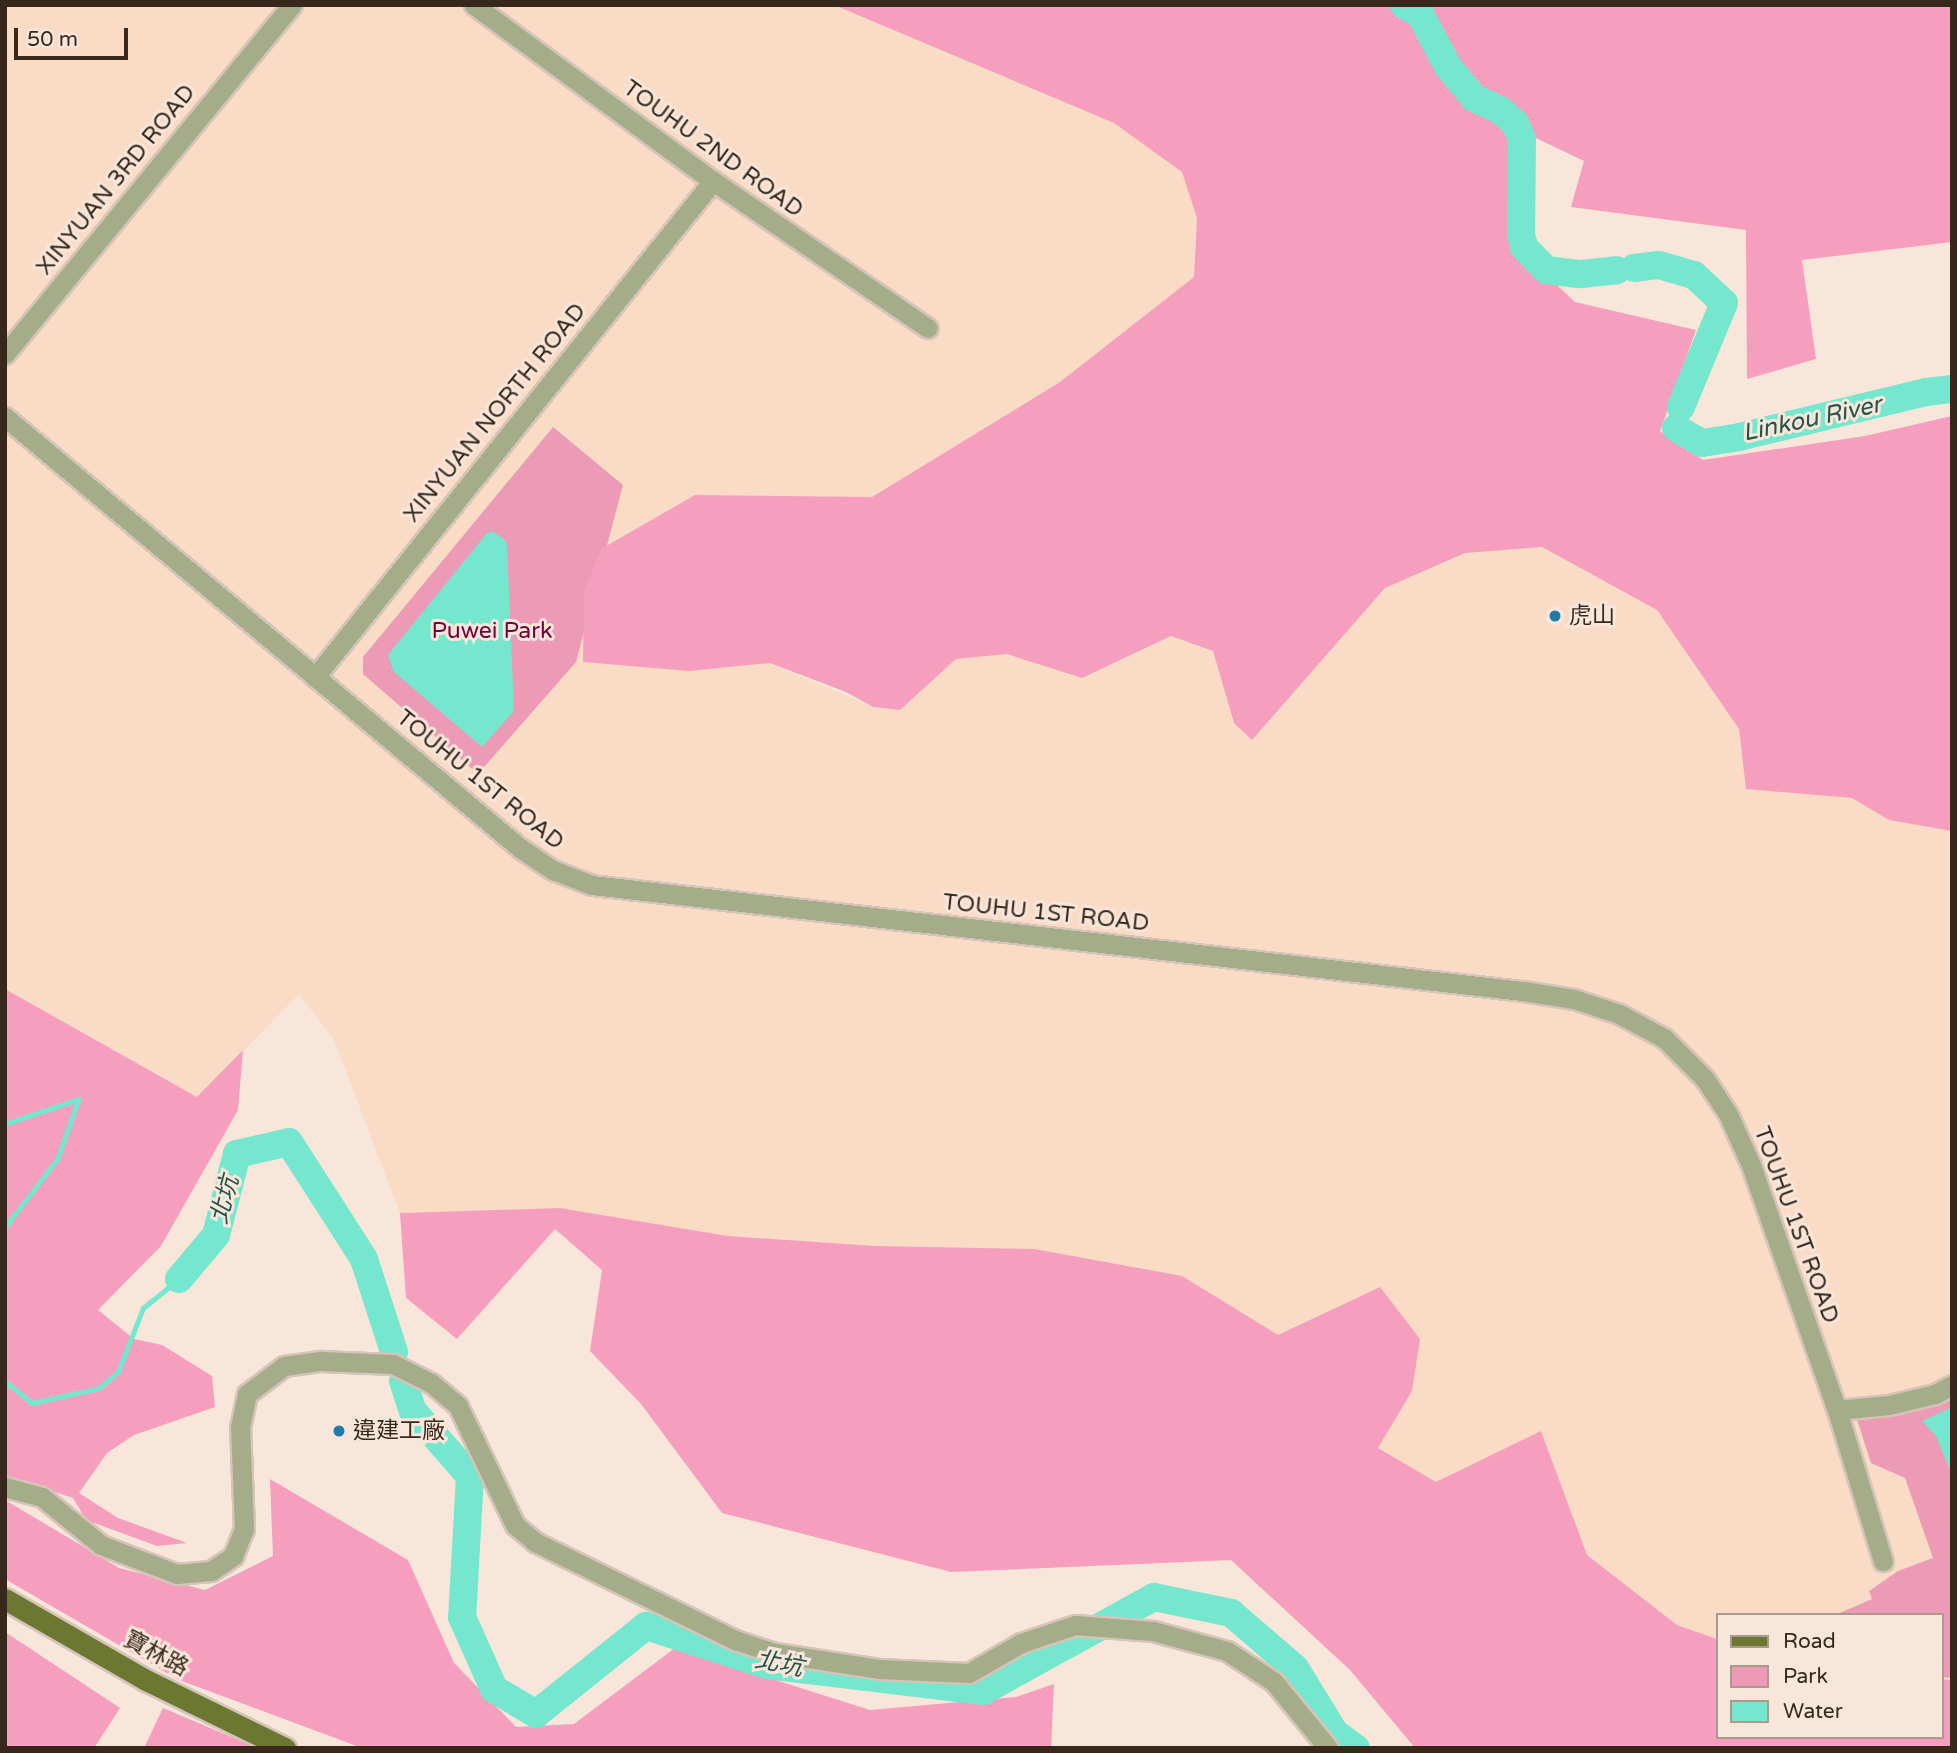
<!DOCTYPE html>
<html>
<head>
<meta charset="utf-8">
<style>
  body { margin:0 }
  #map { position:relative; width:1957px; height:1753px; overflow:hidden; background:#f8e6da; font-family:"Varela Round","Noto Sans TC",sans-serif }
  div>[style] { position:absolute }
  .built>* { inset:0; background:#fadbc6 }
  .green>* { inset:0; background:#ed9ab7 }
  .forest>* { inset:0; background:#f69ebd }
  .water>* { inset:0; background:#75e7ce }
  .stream>* { height:4.5px; margin:-2.25px; padding:0 2.25px; transform-origin:2.25px; border-radius:2.25px; background:#75e7ce }
  .river>* { height:28px; margin:-14px; padding:0 14px; transform-origin:14px; border-radius:14px; background:#75e7ce }
  .roads { filter:drop-shadow(2px 0 #d5c4b8) drop-shadow(-2px 0 #d5c4b8) drop-shadow(0 2px #d5c4b8) drop-shadow(0 -2px #d5c4b8) }
  .minor>* { height:19px; margin:-9.5px; padding:0 9.5px; transform-origin:9.5px; border-radius:9.5px; background:#a4ac89 }
  .major>* { height:21px; margin:-10.5px; padding:0 10.5px; transform-origin:10.5px; border-radius:10.5px; background:#6c7732 }
  .dots>* { width:19px; height:19px; translate:-50% -50%; box-sizing:border-box; border:4px solid #f8e6da; border-radius:50% }
  span { translate:-50% -50%; white-space:nowrap; text-align:center; line-height:1.15; -webkit-text-stroke:6px #f8e6da; paint-order:stroke }
  .street-label { font-size:23px; color:#38281c }
  .poi-label { font-size:23px; color:#38281c }
  .left { translate:0 -50%; text-align:left }
  .park-label { font-size:23px; color:#6f053d }
  .water-label { font-size:24px; color:#24554a; font-style:italic }
  .frame { position:absolute; inset:0; border:7px solid #38281c; pointer-events:none }
  .legend { position:absolute; left:1716px; top:1613px; width:228px; height:126px; box-sizing:border-box; background:#f8e6da; border:2px solid #ab9a8e; margin:0; padding:9px 12px; list-style:none; font-size:21px; color:#38281c }
  .legend li { display:flex; align-items:center; gap:14px; height:35px }
  .legend b { width:35px; border:2px solid #ab9a8e }
  .scale { position:absolute; left:14px; top:28px; width:114px; height:32px; box-sizing:border-box; border:4px solid #38281c; border-top:0; padding-left:9px; font-size:21px; line-height:24px; white-space:nowrap; color:#38281c; -webkit-text-stroke:5px #f8e6da; paint-order:stroke }
</style>
</head>
<body>
<div id="map">
  <div class="built">
    <div style="clip-path:polygon(5px 5px,834px 5px,1114px 123px,1183px 172px,1197px 218px,1194px 277px,1060px 382px,872px 497px,695px 495px,689px 671px,770px 663px,873px 707px,900px 710px,956px 659px,1007px 654px,1082px 678px,1171px 636px,1213px 651px,1234px 723px,1252px 740px,1385px 588px,1465px 553px,1542px 547px,1657px 610px,1739px 729px,1746px 789px,1853px 798px,1890px 820px,1952px 831px,1952px 1680px,1941px 1679px,1941px 1615px,1717px 1615px,1717px 1639px,1677px 1625px,1587px 1555px,1541px 1431px,1436px 1483px,1378px 1448px,1412px 1391px,1380px 1287px,1278px 1335px,1182px 1276px,875px 1246px,728px 1236px,560px 1208px,400px 1213px,334px 1040px,299px 994px,198px 1097px,5px 989px)"></div>
  </div>
  <div class="green">
    <div style="clip-path:polygon(553px 427px,623px 485px,576px 662px,478px 774px,363px 674px,363px 657px)"></div>
    <div style="clip-path:polygon(1952px 1381px,1952px 1678px,1941px 1677px,1941px 1615px,1835px 1615px,1872px 1599px,1869px 1591px,1898px 1571px,1933px 1558px,1905px 1478px,1871px 1463px,1852px 1404px)"></div>
  </div>
  <div class="forest">
    <div style="clip-path:polygon(834px 5px,1952px 5px,1952px 242px,1802px 260px,1816px 359px,1747px 379px,1746px 230px,1571px 207px,1584px 161px,1536px 138px,1511px 242px,1575px 302px,1696px 330px,1660px 431px,1703px 460px,1865px 436px,1952px 416px,1952px 831px,1889px 820px,1852px 798px,1746px 789px,1739px 729px,1657px 610px,1542px 547px,1465px 553px,1385px 588px,1252px 740px,1234px 723px,1213px 651px,1171px 636px,1082px 678px,1007px 654px,956px 659px,900px 710px,873px 707px,846px 692px,770px 663px,689px 671px,583px 662px,584px 591px,601px 549px,695px 495px,872px 497px,1060px 382px,1194px 277px,1197px 218px,1182px 172px,1114px 123px)"></div>
    <div style="clip-path:polygon(5px 989px,197px 1097px,243px 1050px,238px 1110px,161px 1246px,98px 1310px,134px 1339px,162px 1345px,212px 1376px,215px 1407px,134px 1435px,107px 1453px,79px 1493px,118px 1518px,187px 1543px,157px 1546px,86px 1520px,73px 1498px,5px 1476px)"></div>
    <div style="clip-path:polygon(560px 1208px,728px 1236px,875px 1246px,1034px 1249px,1182px 1276px,1278px 1335px,1380px 1287px,1420px 1339px,1412px 1391px,1378px 1448px,1436px 1482px,1541px 1431px,1587px 1555px,1677px 1625px,1717px 1639px,1717px 1737px,1941px 1737px,1941px 1679px,1952px 1680px,1952px 1748px,1415px 1748px,1350px 1670px,1231px 1560px,951px 1572px,722px 1513px,641px 1404px,590px 1351px,602px 1270px,555px 1229px,457px 1339px,406px 1298px,400px 1213px)"></div>
    <div style="clip-path:polygon(270px 1479px,408px 1560px,454px 1663px,516px 1727px,574px 1724px,675px 1648px,870px 1710px,1016px 1697px,1054px 1684px,1051px 1748px,362px 1748px,179px 1680px,5px 1579px,5px 1500px,119px 1568px,205px 1590px,273px 1556px)"></div>
    <div style="clip-path:polygon(5px 1632px,120px 1708px,94px 1748px,5px 1748px)"></div>
    <div style="clip-path:polygon(163px 1708px,258px 1748px,144px 1748px)"></div>
  </div>
  <div class="water">
    <div style="clip-path:polygon(493px 532px,505px 540px,507px 546px,514px 711px,482px 747px,393px 671px,388px 655px,487px 533px)"></div>
    <div style="clip-path:polygon(1952px 1407px,1952px 1475px,1936px 1436px,1922px 1421px)"></div>
  </div>
  <div class="stream">
    <div style="left:5px;top:1124px;width:78px;rotate:-18.7deg"></div>
    <div style="left:79px;top:1099px;width:64px;rotate:109.3deg"></div>
    <div style="left:58px;top:1159px;width:87px;rotate:127.5deg"></div>
    <div style="left:5px;top:1381px;width:35px;rotate:39deg"></div>
    <div style="left:32px;top:1403px;width:69px;rotate:-12.6deg"></div>
    <div style="left:99px;top:1388px;width:25px;rotate:-40deg"></div>
    <div style="left:118px;top:1372px;width:69px;rotate:-68.7deg"></div>
    <div style="left:143px;top:1308px;width:46px;rotate:-38.9deg"></div>
  </div>
  <div class="river">
    <div style="left:1404px;top:5px;width:18px;rotate:29deg"></div>
    <div style="left:1420px;top:14px;width:61px;rotate:61.8deg"></div>
    <div style="left:1449px;top:68px;width:39px;rotate:50deg"></div>
    <div style="left:1474px;top:98px;width:29px;rotate:25deg"></div>
    <div style="left:1500px;top:110px;width:20px;rotate:41deg"></div>
    <div style="left:1515px;top:123px;width:17px;rotate:66deg"></div>
    <div style="left:1522px;top:139px;width:95px;rotate:90.6deg"></div>
    <div style="left:1521px;top:234px;width:13px;rotate:77deg"></div>
    <div style="left:1524px;top:247px;width:32px;rotate:46deg"></div>
    <div style="left:1546px;top:270px;width:35px;rotate:7deg"></div>
    <div style="left:1581px;top:274px;width:36px;rotate:-6deg"></div>
    <div style="left:1634px;top:268px;width:25px;rotate:-7deg"></div>
    <div style="left:1659px;top:265px;width:36px;rotate:16deg"></div>
    <div style="left:1694px;top:275px;width:41px;rotate:43deg"></div>
    <div style="left:1724px;top:303px;width:113px;rotate:112.5deg"></div>
    <div style="left:1676px;top:428px;width:30px;rotate:30deg"></div>
    <div style="left:1702px;top:443px;width:37px;rotate:-9deg"></div>
    <div style="left:1739px;top:437px;width:193px;rotate:-13.5deg"></div>
    <div style="left:1927px;top:392px;width:25px;rotate:-7deg"></div>
    <div style="left:179px;top:1279px;width:57px;rotate:-49.9deg"></div>
    <div style="left:216px;top:1235px;width:84px;rotate:-75.5deg"></div>
    <div style="left:237px;top:1154px;width:53px;rotate:-13deg"></div>
    <div style="left:289px;top:1142px;width:139px;rotate:57.3deg"></div>
    <div style="left:364px;top:1259px;width:98px;rotate:72.1deg"></div>
    <div style="left:403px;top:1381px;width:32px;rotate:72deg"></div>
    <div style="left:413px;top:1411px;width:86px;rotate:48.8deg"></div>
    <div style="left:470px;top:1476px;width:141px;rotate:93.2deg"></div>
    <div style="left:462px;top:1617px;width:79px;rotate:66deg"></div>
    <div style="left:494px;top:1689px;width:49px;rotate:30.8deg"></div>
    <div style="left:536px;top:1714px;width:141px;rotate:-38.7deg"></div>
    <div style="left:646px;top:1626px;width:127px;rotate:17.9deg"></div>
    <div style="left:767px;top:1665px;width:218px;rotate:6.9deg"></div>
    <div style="left:983px;top:1691px;width:195px;rotate:-28.8deg"></div>
    <div style="left:1154px;top:1597px;width:79px;rotate:11.7deg"></div>
    <div style="left:1231px;top:1613px;width:84px;rotate:40.7deg"></div>
    <div style="left:1295px;top:1668px;width:76px;rotate:58.4deg"></div>
    <div style="left:1335px;top:1733px;width:26px;rotate:36deg"></div>
  </div>
  <div class="roads">
    <div class="minor">
      <div style="left:474px;top:5px;width:297px;rotate:36.4deg"></div>
      <div style="left:713px;top:181px;width:260px;rotate:34.4deg"></div>
      <div style="left:5px;top:354px;width:452px;rotate:-50.6deg"></div>
      <div style="left:5px;top:417px;width:672px;rotate:39.93deg"></div>
      <div style="left:520px;top:848px;width:40px;rotate:34deg"></div>
      <div style="left:553px;top:870px;width:42px;rotate:21deg"></div>
      <div style="left:592px;top:885px;width:937px;rotate:6.5deg"></div>
      <div style="left:1523px;top:991px;width:52px;rotate:8.9deg"></div>
      <div style="left:1574px;top:999px;width:47px;rotate:18.4deg"></div>
      <div style="left:1619px;top:1014px;width:51px;rotate:28.1deg"></div>
      <div style="left:1664px;top:1038px;width:58px;rotate:45deg"></div>
      <div style="left:1705px;top:1079px;width:42px;rotate:56.7deg"></div>
      <div style="left:1728px;top:1114px;width:56px;rotate:65.7deg"></div>
      <div style="left:1751px;top:1165px;width:260px;rotate:70.7deg"></div>
      <div style="left:1837px;top:1410px;width:158px;rotate:73.1deg"></div>
      <div style="left:315px;top:677px;width:636px;rotate:-51.26deg"></div>
      <div style="left:1837px;top:1410px;width:52px;rotate:-5.5deg"></div>
      <div style="left:1889px;top:1405px;width:47px;rotate:-13.4deg"></div>
      <div style="left:1935px;top:1394px;width:19px;rotate:-28deg"></div>
      <div style="left:5px;top:1487px;width:38px;rotate:15deg"></div>
      <div style="left:42px;top:1497px;width:76px;rotate:39.1deg"></div>
      <div style="left:101px;top:1545px;width:81px;rotate:20.9deg"></div>
      <div style="left:177px;top:1574px;width:34px;rotate:-5deg"></div>
      <div style="left:211px;top:1571px;width:27px;rotate:-34deg"></div>
      <div style="left:233px;top:1556px;width:29px;rotate:-68deg"></div>
      <div style="left:244px;top:1529px;width:102px;rotate:-92.2deg"></div>
      <div style="left:240px;top:1427px;width:34px;rotate:-78deg"></div>
      <div style="left:247px;top:1394px;width:46px;rotate:-37.1deg"></div>
      <div style="left:284px;top:1366px;width:37px;rotate:-8deg"></div>
      <div style="left:321px;top:1361px;width:72px;rotate:2.4deg"></div>
      <div style="left:393px;top:1364px;width:42px;rotate:26.6deg"></div>
      <div style="left:431px;top:1383px;width:35px;rotate:40deg"></div>
      <div style="left:458px;top:1406px;width:132px;rotate:64.4deg"></div>
      <div style="left:515px;top:1525px;width:26px;rotate:40deg"></div>
      <div style="left:535px;top:1542px;width:223px;rotate:26.1deg"></div>
      <div style="left:735px;top:1640px;width:42px;rotate:18deg"></div>
      <div style="left:775px;top:1653px;width:105px;rotate:8.7deg"></div>
      <div style="left:879px;top:1669px;width:90px;rotate:2.5deg"></div>
      <div style="left:969px;top:1673px;width:60px;rotate:-30deg"></div>
      <div style="left:1021px;top:1643px;width:57px;rotate:-18.4deg"></div>
      <div style="left:1075px;top:1625px;width:78px;rotate:4.4deg"></div>
      <div style="left:1153px;top:1631px;width:77px;rotate:15.1deg"></div>
      <div style="left:1227px;top:1651px;width:56px;rotate:33.4deg"></div>
      <div style="left:1274px;top:1682px;width:85px;rotate:50.7deg"></div>
    </div>
    <div class="major">
      <div style="left:5px;top:1599px;width:163px;rotate:29.9deg"></div>
      <div style="left:146px;top:1680px;width:155px;rotate:26.1deg"></div>
    </div>
  </div>
  <div class="dots">
    <div style="left:1555px;top:616px;background:#227aa9"></div>
    <div style="left:339px;top:1431px;background:#227aa9"></div>
  </div>
  <div class="street-label">
    <span style="left:713px;top:149px;rotate:36deg">TOUHU 2ND ROAD</span>
    <span style="left:116px;top:180px;rotate:-51deg">XINYUAN 3RD ROAD</span>
    <span style="left:495px;top:413px;rotate:-51deg">XINYUAN NORTH ROAD</span>
    <span style="left:480px;top:780px;rotate:39deg">TOUHU 1ST ROAD</span>
    <span style="left:1046px;top:913px;rotate:6deg">TOUHU 1ST ROAD</span>
    <span style="left:1796px;top:1225px;rotate:70deg">TOUHU 1ST ROAD</span>
    <span style="left:156px;top:1654px;rotate:28deg">寶林路</span>
  </div>
  <div class="poi-label">
    <span class="left" style="left:1569px;top:616px">虎山</span>
    <span class="left" style="left:353px;top:1431px">違建工廠</span>
  </div>
  <div class="park-label">
    <span style="left:492px;top:631px">Puwei Park</span>
  </div>
  <div class="water-label">
    <span style="left:1812px;top:419px;rotate:-12deg">Linkou River</span>
    <span style="left:225px;top:1200px;rotate:-75deg">北坑</span>
    <span style="left:779px;top:1664px;rotate:11deg">北坑</span>
  </div>
  <div class="frame"></div>
  <ul class="legend">
  <li><b style="height:9px;background:#6c7732"></b>Road</li>
  <li><b style="height:19px;background:#ed9ab7"></b>Park</li>
  <li><b style="height:19px;background:#75e7ce"></b>Water</li>
  </ul>
  <div class="scale">50 m</div>
</div>
</body>
</html>
